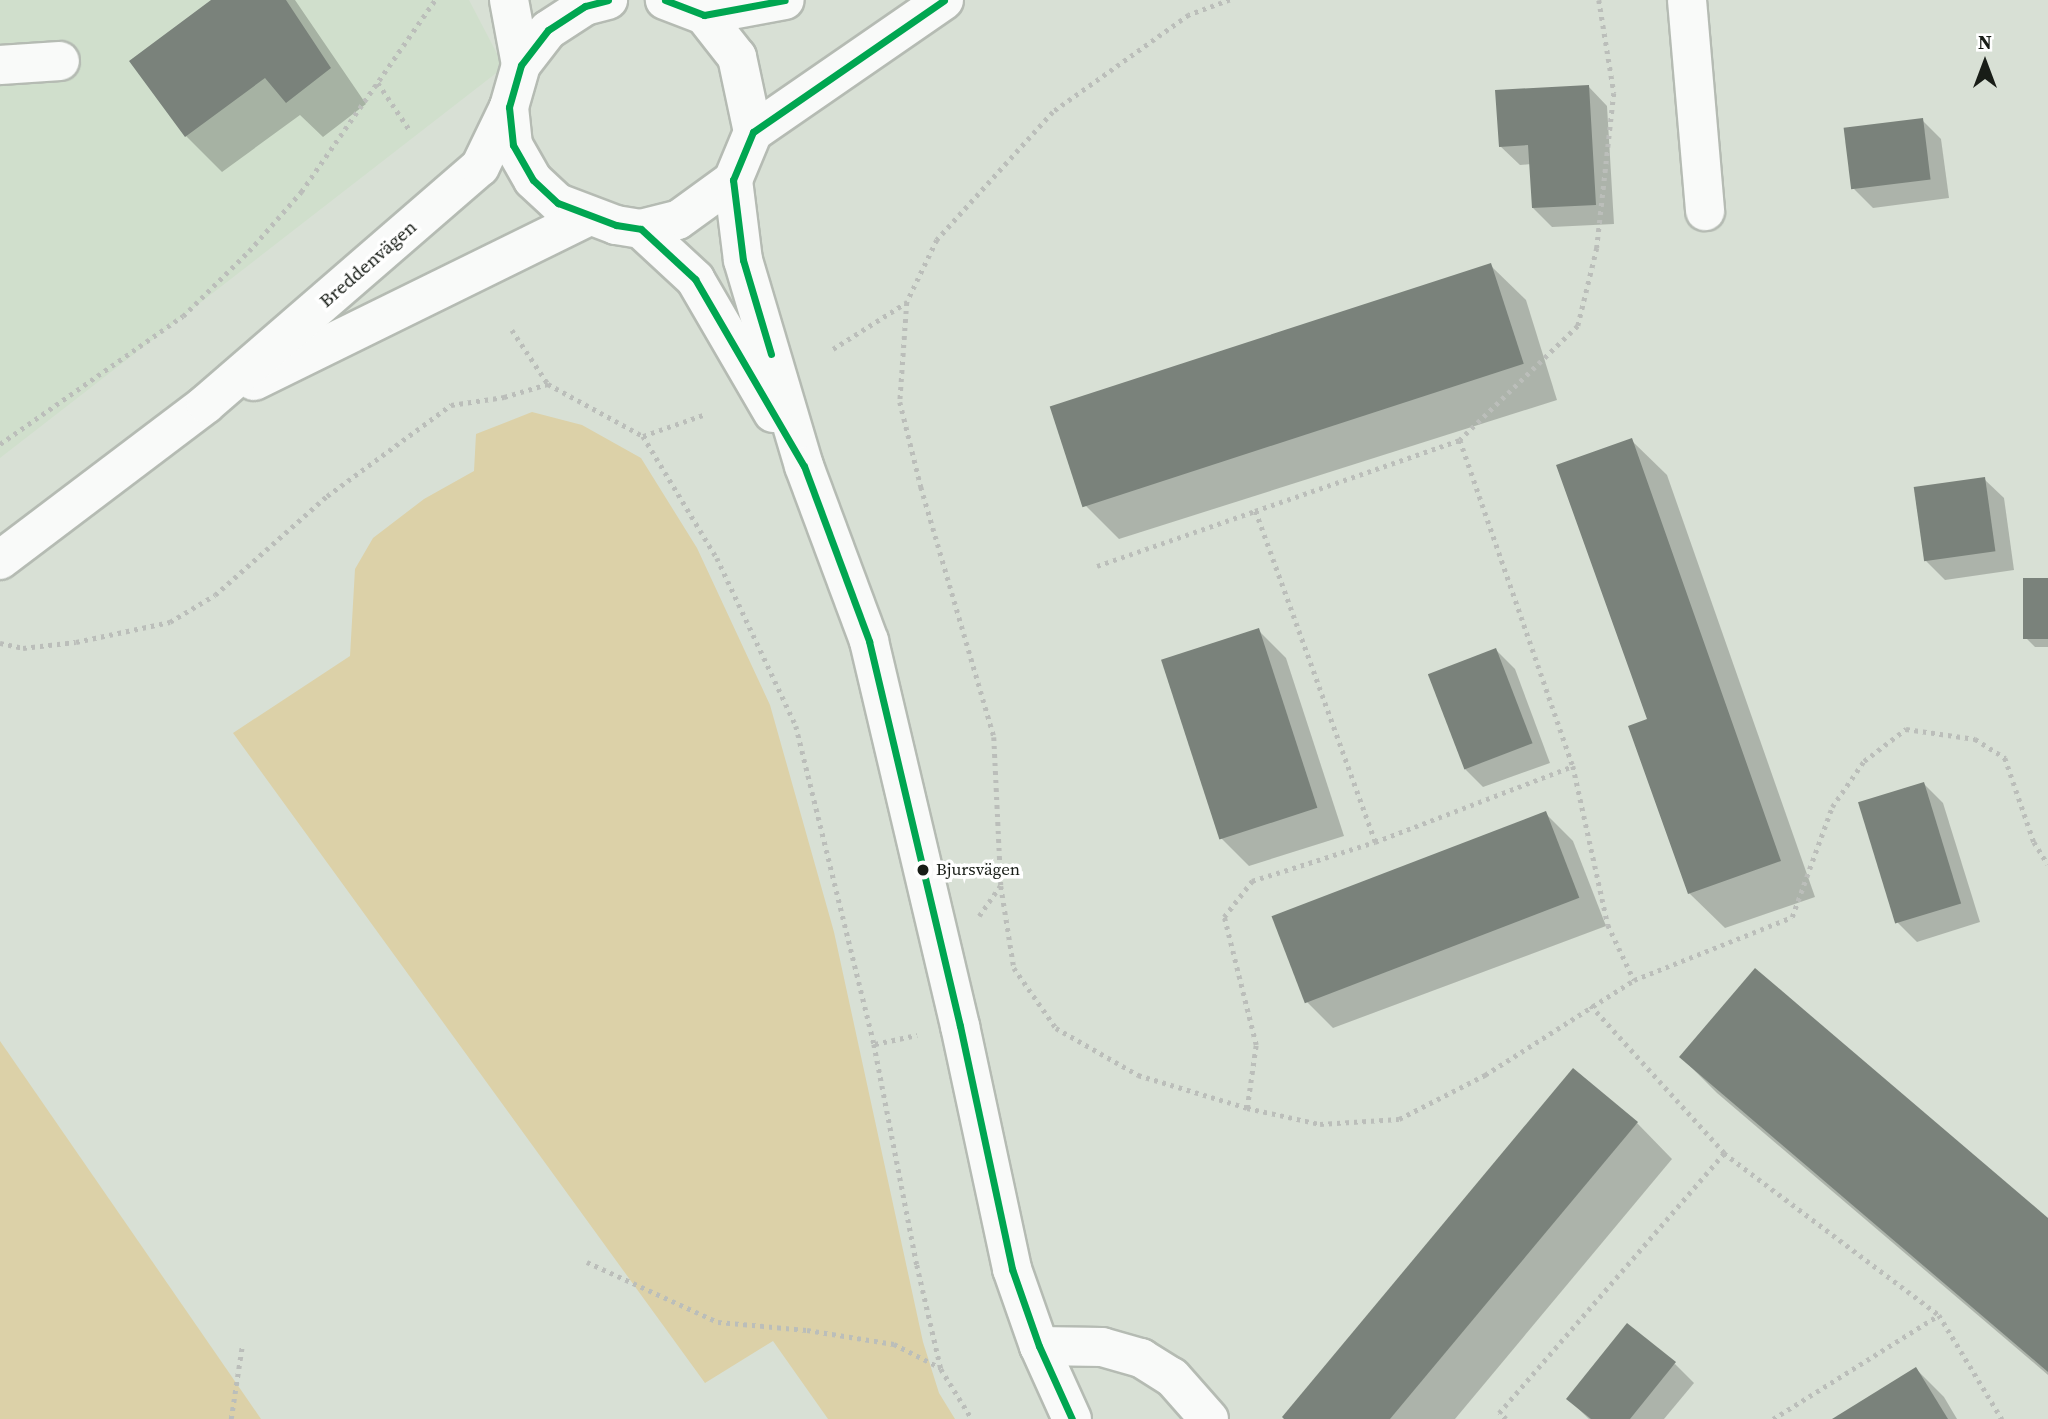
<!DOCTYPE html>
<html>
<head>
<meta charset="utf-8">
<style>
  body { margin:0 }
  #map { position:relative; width:2048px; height:1419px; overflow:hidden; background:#d8e0d5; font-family:"Source Serif 4",serif }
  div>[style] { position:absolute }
  .built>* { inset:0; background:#d0dfcc }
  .green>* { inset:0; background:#dcd1a8 }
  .shadow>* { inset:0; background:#0003 }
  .building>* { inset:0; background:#7a827b; transform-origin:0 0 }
  .path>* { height:4.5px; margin-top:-2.25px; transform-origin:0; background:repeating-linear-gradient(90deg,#bbbeba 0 3.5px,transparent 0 8.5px) }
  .roads { filter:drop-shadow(2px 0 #b5bbb3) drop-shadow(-2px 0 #b5bbb3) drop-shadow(0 2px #b5bbb3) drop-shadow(0 -2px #b5bbb3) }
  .minor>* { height:38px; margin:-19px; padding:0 19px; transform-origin:19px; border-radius:19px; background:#f9faf9 }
  .bus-1>* { height:7px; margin:-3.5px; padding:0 3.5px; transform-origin:3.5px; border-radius:3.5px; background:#00a651 }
  .dots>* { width:19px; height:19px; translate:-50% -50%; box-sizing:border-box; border:4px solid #fff; border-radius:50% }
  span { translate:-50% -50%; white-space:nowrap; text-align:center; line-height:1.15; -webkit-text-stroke:7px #fff; paint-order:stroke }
  .bus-label { font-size:17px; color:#181d17 }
  .left { translate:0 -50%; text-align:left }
  .street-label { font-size:19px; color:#181d17 }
  .north { position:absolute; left:1950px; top:28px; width:70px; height:70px; -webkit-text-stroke:5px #fff; paint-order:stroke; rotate:0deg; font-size:19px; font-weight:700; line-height:28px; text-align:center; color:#181d17 }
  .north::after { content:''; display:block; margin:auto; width:24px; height:32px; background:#181d17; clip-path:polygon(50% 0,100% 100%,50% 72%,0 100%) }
</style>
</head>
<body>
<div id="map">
  <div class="built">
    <div style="clip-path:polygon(0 0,469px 0,504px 67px,0 458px)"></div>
  </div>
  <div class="green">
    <div style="clip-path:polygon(532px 412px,582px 425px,641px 458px,697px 548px,770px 705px,834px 932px,923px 1342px,939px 1393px,955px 1419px,828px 1419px,773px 1341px,705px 1383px,233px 733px,350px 656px,355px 569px,373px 538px,424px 499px,474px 471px,476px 434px)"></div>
    <div style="clip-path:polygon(0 1041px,261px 1419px,0 1419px)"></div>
  </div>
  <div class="shadow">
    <div style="clip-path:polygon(214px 0,295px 0,366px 104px,323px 137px,300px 115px,222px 172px,186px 136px)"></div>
    <div style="clip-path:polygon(1588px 86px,1607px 106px,1614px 224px,1552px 227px,1533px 208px,1531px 164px,1520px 165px,1500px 146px)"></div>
    <div style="clip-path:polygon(1922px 120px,1941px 139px,1949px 198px,1873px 208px,1854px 189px)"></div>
    <div style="clip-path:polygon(1490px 265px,1526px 300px,1557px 400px,1119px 539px,1083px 503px)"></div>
    <div style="clip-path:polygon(1631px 440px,1667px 475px,1815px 897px,1725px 928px,1689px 893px,1650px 721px)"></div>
    <div style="clip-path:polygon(1984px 479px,2004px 498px,2014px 570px,1945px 580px,1926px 561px)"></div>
    <div style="clip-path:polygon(2048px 579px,2048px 647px,2035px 647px,2026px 638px)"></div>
    <div style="clip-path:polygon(1258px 630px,1286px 658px,1344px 836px,1249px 866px,1221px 838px)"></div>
    <div style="clip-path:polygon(1496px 650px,1515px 669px,1550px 763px,1483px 787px,1464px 768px)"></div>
    <div style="clip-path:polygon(1924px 784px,1943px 803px,1980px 922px,1917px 942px,1898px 923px)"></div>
    <div style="clip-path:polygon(1545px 813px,1573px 841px,1606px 926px,1333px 1028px,1305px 1000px,1273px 917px)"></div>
    <div style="clip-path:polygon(1681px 1057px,2048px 1220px,2048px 1375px,1717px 1093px)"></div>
    <div style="clip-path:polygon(1637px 1123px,1672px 1159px,1455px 1419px,1286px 1419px)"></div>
    <div style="clip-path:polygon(1675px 1364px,1694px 1383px,1664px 1419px,1589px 1419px,1568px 1399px)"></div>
    <div style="clip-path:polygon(1916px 1369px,1944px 1397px,1957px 1419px,1835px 1419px)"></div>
  </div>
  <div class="building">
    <div style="clip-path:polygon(211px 0,286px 0,331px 68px,286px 103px,265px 78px,185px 137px,129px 61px)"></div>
    <div style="clip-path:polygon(1589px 85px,1596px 205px,1532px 208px,1528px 145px,1499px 147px,1495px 90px)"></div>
    <div style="left:1923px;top:118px;width:62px;height:80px;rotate:83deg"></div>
    <div style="left:1491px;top:263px;width:106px;height:464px;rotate:72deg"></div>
    <div style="clip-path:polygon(1632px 438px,1781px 861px,1688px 894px,1628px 726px,1647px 719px,1556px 465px)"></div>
    <div style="left:1985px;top:477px;width:75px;height:72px;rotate:82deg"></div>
    <div style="left:2023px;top:578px;width:25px;height:61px"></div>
    <div style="left:1259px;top:628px;width:189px;height:103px;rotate:72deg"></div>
    <div style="left:1496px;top:648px;width:102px;height:73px;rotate:69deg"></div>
    <div style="left:1924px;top:782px;width:127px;height:69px;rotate:73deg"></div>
    <div style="left:1546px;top:811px;width:93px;height:294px;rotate:69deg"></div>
    <div style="clip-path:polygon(1755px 968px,2048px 1218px,2048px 1372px,1679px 1057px)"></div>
    <div style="clip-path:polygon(1573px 1068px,1638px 1122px,1390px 1419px,1284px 1419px,1282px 1417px)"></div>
    <div style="clip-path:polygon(1627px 1323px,1676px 1362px,1630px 1419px,1591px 1419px,1566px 1399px)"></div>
    <div style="clip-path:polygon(1916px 1367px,1948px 1419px,1832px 1419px)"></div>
  </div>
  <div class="path">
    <div style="left:1230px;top:0;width:44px;rotate:159.9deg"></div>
    <div style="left:1189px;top:15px;width:167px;rotate:144.5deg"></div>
    <div style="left:1053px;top:112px;width:173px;rotate:132.2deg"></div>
    <div style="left:937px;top:240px;width:69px;rotate:115.8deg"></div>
    <div style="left:907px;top:302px;width:100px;rotate:94deg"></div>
    <div style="left:900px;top:402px;width:88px;rotate:76.1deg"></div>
    <div style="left:921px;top:487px;width:260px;rotate:73.7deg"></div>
    <div style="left:994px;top:737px;width:149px;rotate:87.3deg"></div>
    <div style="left:1001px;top:886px;width:83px;rotate:81deg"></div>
    <div style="left:1014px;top:968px;width:73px;rotate:55deg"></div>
    <div style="left:1056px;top:1028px;width:95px;rotate:29.8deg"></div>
    <div style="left:1138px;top:1075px;width:114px;rotate:16.8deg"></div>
    <div style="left:1247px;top:1108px;width:75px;rotate:12.4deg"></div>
    <div style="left:1320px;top:1124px;width:79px;rotate:-3.6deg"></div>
    <div style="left:1399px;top:1119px;width:97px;rotate:-27.1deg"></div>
    <div style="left:1485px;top:1075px;width:177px;rotate:-32.5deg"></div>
    <div style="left:1634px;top:980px;width:170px;rotate:-21.7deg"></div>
    <div style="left:1792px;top:917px;width:117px;rotate:-70deg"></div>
    <div style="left:1832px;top:807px;width:56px;rotate:-55.2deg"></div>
    <div style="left:1864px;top:761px;width:53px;rotate:-37.3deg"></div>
    <div style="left:1906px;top:729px;width:70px;rotate:8.2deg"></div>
    <div style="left:1975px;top:739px;width:36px;rotate:32deg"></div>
    <div style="left:2005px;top:758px;width:89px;rotate:71deg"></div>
    <div style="left:2034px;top:842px;width:26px;rotate:58deg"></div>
    <div style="left:1599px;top:0;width:94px;rotate:80.8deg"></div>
    <div style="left:1614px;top:93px;width:156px;rotate:96.3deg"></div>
    <div style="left:1597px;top:248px;width:80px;rotate:103.7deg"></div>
    <div style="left:1578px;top:326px;width:164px;rotate:136deg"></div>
    <div style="left:1460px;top:440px;width:345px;rotate:70.9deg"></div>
    <div style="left:1573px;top:766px;width:163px;rotate:77.6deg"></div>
    <div style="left:1608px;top:925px;width:61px;rotate:64.7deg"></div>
    <div style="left:378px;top:83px;width:55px;rotate:56deg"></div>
    <div style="left:512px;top:330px;width:65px;rotate:56.3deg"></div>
    <div style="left:548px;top:384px;width:108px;rotate:28.7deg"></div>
    <div style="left:643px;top:436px;width:143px;rotate:58.8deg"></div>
    <div style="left:717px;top:558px;width:186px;rotate:64.8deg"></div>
    <div style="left:796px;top:726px;width:327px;rotate:76.2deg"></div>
    <div style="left:874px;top:1044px;width:225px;rotate:79deg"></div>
    <div style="left:917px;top:1265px;width:107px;rotate:77deg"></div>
    <div style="left:941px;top:1369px;width:59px;rotate:58.2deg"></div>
    <div style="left:833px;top:349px;width:88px;rotate:-32.4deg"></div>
    <div style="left:643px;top:436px;width:67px;rotate:-19.2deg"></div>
    <div style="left:0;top:444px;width:223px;rotate:-35deg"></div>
    <div style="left:183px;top:316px;width:93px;rotate:-44.6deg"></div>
    <div style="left:249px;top:251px;width:79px;rotate:-48.6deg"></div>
    <div style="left:301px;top:192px;width:234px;rotate:-55.1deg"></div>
    <div style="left:1097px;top:566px;width:167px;rotate:-19.2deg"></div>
    <div style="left:0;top:643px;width:24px;rotate:12deg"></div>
    <div style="left:23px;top:648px;width:53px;rotate:-6.5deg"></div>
    <div style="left:76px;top:642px;width:96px;rotate:-12deg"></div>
    <div style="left:170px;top:622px;width:52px;rotate:-31deg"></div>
    <div style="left:215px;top:595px;width:149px;rotate:-41.5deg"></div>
    <div style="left:327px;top:496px;width:154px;rotate:-36.3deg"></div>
    <div style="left:451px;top:405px;width:54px;rotate:-8.6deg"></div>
    <div style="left:504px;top:397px;width:46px;rotate:-16.5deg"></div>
    <div style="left:1375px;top:842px;width:212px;rotate:-21deg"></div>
    <div style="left:979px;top:916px;width:37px;rotate:-55deg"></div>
    <div style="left:875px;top:1044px;width:43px;rotate:-12.1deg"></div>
    <div style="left:1247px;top:1108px;width:64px;rotate:-81.9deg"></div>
    <div style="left:1256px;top:1045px;width:132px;rotate:-104deg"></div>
    <div style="left:1224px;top:917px;width:46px;rotate:-52.1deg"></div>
    <div style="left:1252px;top:881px;width:129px;rotate:-17.6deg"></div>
    <div style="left:1375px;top:842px;width:352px;rotate:-109.9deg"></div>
    <div style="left:1255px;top:511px;width:217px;rotate:-19.1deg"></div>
    <div style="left:1724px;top:1153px;width:269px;rotate:37deg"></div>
    <div style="left:587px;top:1262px;width:144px;rotate:24.6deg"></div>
    <div style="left:718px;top:1322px;width:89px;rotate:5.1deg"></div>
    <div style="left:807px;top:1330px;width:88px;rotate:9.1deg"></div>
    <div style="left:894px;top:1344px;width:53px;rotate:27.1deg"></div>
    <div style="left:231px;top:1419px;width:74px;rotate:-81.4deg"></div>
    <div style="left:1506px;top:1419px;width:9px;rotate:-139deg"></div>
    <div style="left:1499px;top:1413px;width:344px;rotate:-49.1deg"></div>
    <div style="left:1724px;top:1153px;width:200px;rotate:-132.2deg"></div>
    <div style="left:1773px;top:1419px;width:196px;rotate:-32.1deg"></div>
    <div style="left:1939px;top:1315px;width:122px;rotate:58.8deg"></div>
  </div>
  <div class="roads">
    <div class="minor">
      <div style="left:509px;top:0;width:66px;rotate:79.5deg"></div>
      <div style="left:1687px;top:0;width:212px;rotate:85.1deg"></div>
      <div style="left:704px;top:15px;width:82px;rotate:-10.5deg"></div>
      <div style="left:0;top:65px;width:60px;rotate:-3.8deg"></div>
      <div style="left:509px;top:107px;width:38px;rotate:84deg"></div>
      <div style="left:513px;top:145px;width:40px;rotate:60.3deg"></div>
      <div style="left:533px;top:180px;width:34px;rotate:43deg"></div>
      <div style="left:558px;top:203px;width:62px;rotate:20.8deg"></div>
      <div style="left:616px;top:225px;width:25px;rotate:9deg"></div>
      <div style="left:641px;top:229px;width:38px;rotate:-14deg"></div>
      <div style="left:678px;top:220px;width:68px;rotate:-36deg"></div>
      <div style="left:733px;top:180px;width:52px;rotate:-67.4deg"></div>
      <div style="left:753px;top:132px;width:77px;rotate:-102deg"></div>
      <div style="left:737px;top:57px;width:53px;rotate:-128.2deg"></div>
      <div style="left:704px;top:15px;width:42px;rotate:-159deg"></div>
      <div style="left:753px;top:132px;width:232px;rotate:-34.6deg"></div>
      <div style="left:733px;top:180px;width:81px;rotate:82.9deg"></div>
      <div style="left:743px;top:260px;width:215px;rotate:73.5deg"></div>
      <div style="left:804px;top:466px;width:187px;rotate:69.6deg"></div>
      <div style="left:869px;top:641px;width:396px;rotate:76.7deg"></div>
      <div style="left:960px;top:1026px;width:249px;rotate:77.9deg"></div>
      <div style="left:1012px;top:1269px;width:82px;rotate:70.7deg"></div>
      <div style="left:1039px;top:1346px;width:80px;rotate:65.7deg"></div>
      <div style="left:641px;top:229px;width:74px;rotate:42.8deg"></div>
      <div style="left:695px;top:279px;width:155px;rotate:59.8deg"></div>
      <div style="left:254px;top:381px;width:373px;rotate:-26.2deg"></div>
      <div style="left:0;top:560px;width:258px;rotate:-37.1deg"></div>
      <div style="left:206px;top:404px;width:362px;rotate:-40.9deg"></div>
      <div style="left:480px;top:167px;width:67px;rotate:-64.2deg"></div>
      <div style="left:509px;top:107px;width:44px;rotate:-74.1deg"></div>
      <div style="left:521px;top:65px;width:44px;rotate:-52.4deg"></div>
      <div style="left:548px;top:30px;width:44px;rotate:-33deg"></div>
      <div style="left:585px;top:6px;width:24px;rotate:-15deg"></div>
      <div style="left:1039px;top:1346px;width:63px;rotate:0.9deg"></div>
      <div style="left:1102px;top:1347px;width:41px;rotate:15.8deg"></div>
      <div style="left:1141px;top:1358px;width:36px;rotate:32deg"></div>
      <div style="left:1172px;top:1377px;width:56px;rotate:48.6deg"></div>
    </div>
  </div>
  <div class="bus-1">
    <div style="left:608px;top:0;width:24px;rotate:165deg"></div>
    <div style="left:585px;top:6px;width:44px;rotate:147deg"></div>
    <div style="left:548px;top:30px;width:44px;rotate:127.6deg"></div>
    <div style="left:521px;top:65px;width:44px;rotate:105.9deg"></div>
    <div style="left:509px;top:107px;width:38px;rotate:84deg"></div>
    <div style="left:513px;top:145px;width:40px;rotate:60.3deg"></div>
    <div style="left:533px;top:180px;width:34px;rotate:43deg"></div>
    <div style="left:558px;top:203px;width:62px;rotate:20.8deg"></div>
    <div style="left:616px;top:225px;width:25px;rotate:9deg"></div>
    <div style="left:641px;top:229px;width:74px;rotate:42.8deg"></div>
    <div style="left:695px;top:279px;width:216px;rotate:59.8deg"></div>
    <div style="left:804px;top:466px;width:187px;rotate:69.6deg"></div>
    <div style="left:869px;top:641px;width:396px;rotate:76.7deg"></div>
    <div style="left:960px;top:1026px;width:249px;rotate:77.9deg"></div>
    <div style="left:1012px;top:1269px;width:82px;rotate:70.7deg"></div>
    <div style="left:1039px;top:1346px;width:80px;rotate:65.7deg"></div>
    <div style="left:665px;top:0;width:42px;rotate:21deg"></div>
    <div style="left:704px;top:15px;width:82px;rotate:-10.5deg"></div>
    <div style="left:771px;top:354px;width:98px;rotate:-106.6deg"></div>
    <div style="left:743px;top:260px;width:81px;rotate:-97.1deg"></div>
    <div style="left:733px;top:180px;width:52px;rotate:-67.4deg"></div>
    <div style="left:753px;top:132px;width:232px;rotate:-34.6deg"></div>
  </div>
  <div class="dots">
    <div style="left:923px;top:870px;background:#181d17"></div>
  </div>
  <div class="bus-label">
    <span class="left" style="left:936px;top:870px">Bjursvägen</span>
  </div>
  <div class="street-label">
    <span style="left:368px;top:264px;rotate:-41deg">Breddenvägen</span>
  </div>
  <div class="north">N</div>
</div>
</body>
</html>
